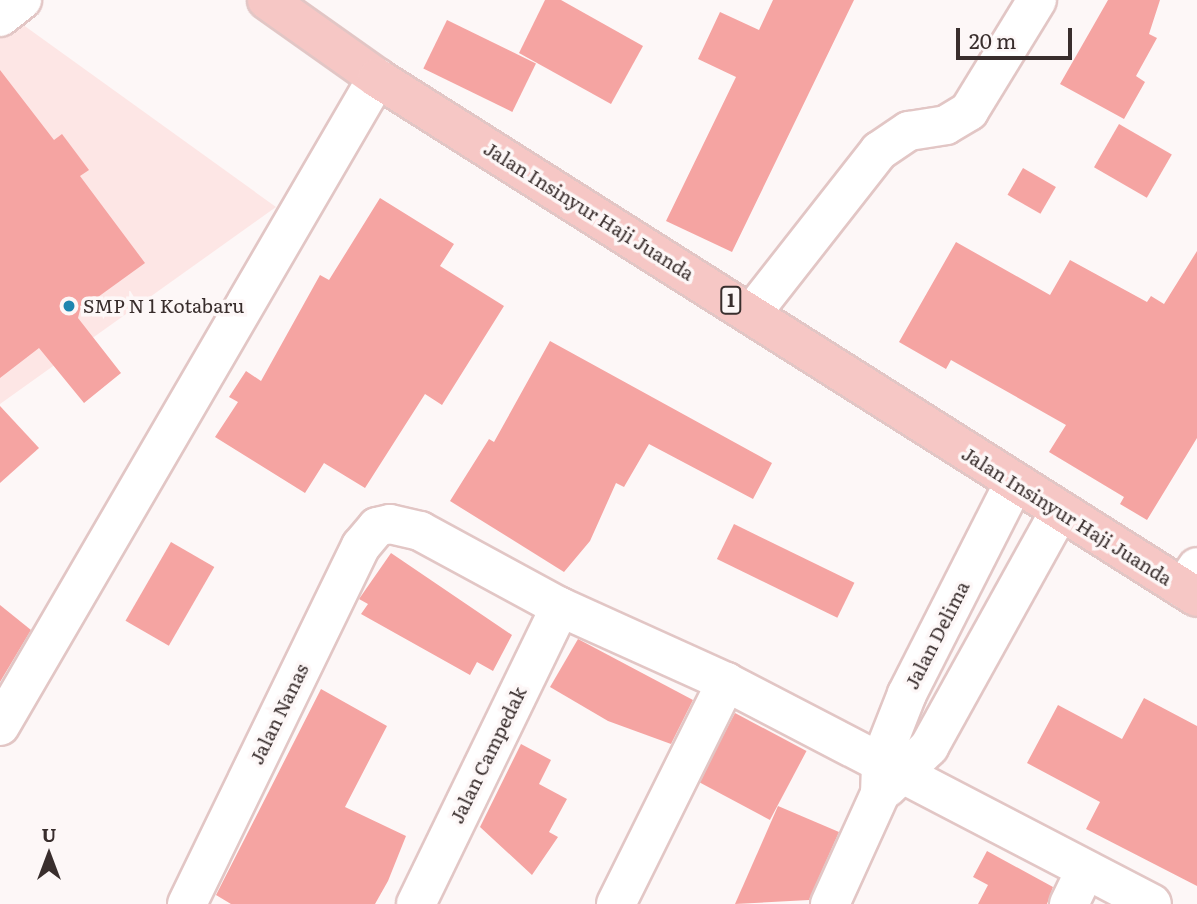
<!DOCTYPE html>
<html>
<head>
<meta charset="utf-8">
<style>
  body { margin:0 }
  #map { position:relative; width:1197px; height:904px; overflow:hidden; background:#fdf7f7; font-family:Literata,serif }
  div>[style] { position:absolute }
  .built>* { inset:0; background:#fde6e5 }
  .building>* { inset:0; background:#f5a4a2; transform-origin:0 0 }
  .roads { filter:drop-shadow(2px 0 #e2c6c5) drop-shadow(-2px 0 #e2c6c5) drop-shadow(0 2px #e2c6c5) drop-shadow(0 -2px #e2c6c5) }
  .street>* { height:38px; margin:-19px; padding:0 19px; transform-origin:19px; border-radius:19px; background:#fff }
  .highway>* { height:38px; margin:-19px; padding:0 19px; transform-origin:19px; border-radius:19px; background:#f6c7c5 }
  .dots>* { width:19px; height:19px; translate:-50% -50%; box-sizing:border-box; border:4px solid #fdf7f7; border-radius:50% }
  span { translate:-50% -50%; white-space:nowrap; text-align:center; line-height:1.15; -webkit-text-stroke:7px #fdf7f7; paint-order:stroke }
  .shield-label span { padding:2px 5px; background:#fdf7f7; border:2px solid; border-radius:5px; -webkit-text-stroke-width:0 }
  .shield-label { font-size:18px; color:#392e2d; font-weight:700 }
  .street-label { font-size:19px; color:#392e2d }
  .poi-label { font-size:19px; color:#392e2d }
  .left { translate:0 -50%; text-align:left }
  .north { position:absolute; left:14px; top:820px; width:70px; height:70px; -webkit-text-stroke:5px #fdf7f7; paint-order:stroke; rotate:0deg; font-size:19px; font-weight:700; line-height:28px; text-align:center; color:#392e2d }
  .north::after { content:''; display:block; margin:auto; width:24px; height:32px; background:#392e2d; clip-path:polygon(50% 0,100% 100%,50% 72%,0 100%) }
  .scale { position:absolute; left:956px; top:28px; width:116px; height:32px; box-sizing:border-box; border:4px solid #392e2d; border-top:0; padding-left:9px; font-size:21px; line-height:24px; white-space:nowrap; color:#392e2d; -webkit-text-stroke:5px #fdf7f7; paint-order:stroke }
</style>
</head>
<body>
<div id="map">
  <div class="built">
    <div style="clip-path:polygon(15px 19px,276px 207px,0 404px,0 30px)"></div>
  </div>
  <div class="building">
    <div style="clip-path:polygon(545px 0,561px 0,643px 46px,611px 104px,519px 53px)"></div>
    <div style="clip-path:polygon(773px 0,854px 0,732px 252px,666px 221px,736px 77px,698px 59px,720px 12px,759px 30px)"></div>
    <div style="clip-path:polygon(1108px 0,1160px 0,1149px 34px,1157px 38px,1136px 76px,1145px 82px,1124px 119px,1060px 84px)"></div>
    <div style="left:447px;top:20px;width:99px;height:54px;rotate:26deg"></div>
    <div style="clip-path:polygon(0 70px,54px 140px,62px 134px,89px 170px,80px 176px,145px 263px,80px 310px,78px 318px,121px 373px,84px 403px,39px 348px,0 378px)"></div>
    <div style="left:1119px;top:124px;width:61px;height:50px;rotate:30deg"></div>
    <div style="left:1023px;top:168px;width:38px;height:31px;rotate:30deg"></div>
    <div style="clip-path:polygon(380px 198px,454px 244px,440px 266px,504px 306px,442px 405px,425px 394px,365px 488px,324px 463px,305px 493px,215px 437px,238px 402px,229px 397px,246px 371px,261px 381px,320px 275px,329px 280px)"></div>
    <div style="clip-path:polygon(956px 242px,1050px 295px,1070px 260px,1147px 302px,1151px 296px,1164px 304px,1197px 251px,1197px 438px,1147px 520px,1120px 504px,1124px 497px,1049px 452px,1066px 425px,951px 360px,946px 369px,899px 342px)"></div>
    <div style="clip-path:polygon(550px 341px,772px 463px,753px 499px,649px 444px,624px 487px,616px 483px,590px 541px,564px 572px,450px 501px,489px 439px,494px 442px)"></div>
    <div style="clip-path:polygon(0 406px,39px 448px,0 483px)"></div>
    <div style="left:734px;top:524px;width:134px;height:39px;rotate:26deg"></div>
    <div style="left:171px;top:542px;width:50px;height:91px;rotate:30deg"></div>
    <div style="clip-path:polygon(391px 553px,512px 635px,493px 671px,477px 662px,470px 675px,361px 614px,368px 604px,359px 599px)"></div>
    <div style="clip-path:polygon(0 605px,31px 630px,0 682px)"></div>
    <div style="clip-path:polygon(578px 639px,693px 700px,671px 744px,608px 721px,550px 687px)"></div>
    <div style="clip-path:polygon(321px 689px,387px 726px,345px 807px,406px 836px,388px 881px,375px 904px,231px 904px,216px 895px)"></div>
    <div style="clip-path:polygon(1144px 698px,1197px 726px,1197px 886px,1086px 829px,1100px 802px,1027px 763px,1058px 705px,1122px 739px)"></div>
    <div style="left:735px;top:713px;width:81px;height:78px;rotate:28deg"></div>
    <div style="clip-path:polygon(521px 744px,551px 760px,539px 784px,567px 799px,549px 832px,558px 837px,532px 875px,480px 827px)"></div>
    <div style="clip-path:polygon(778px 806px,839px 832px,809px 900px,735px 904px)"></div>
    <div style="clip-path:polygon(987px 851px,1053px 887px,1047px 904px,978px 904px,988px 885px,973px 877px)"></div>
  </div>
  <div class="roads">
    <div class="street">
      <div style="left:0;top:17px;width:28px;rotate:-38deg"></div>
      <div style="left:752px;top:313px;width:206px;rotate:-51.9deg"></div>
      <div style="left:879px;top:151px;width:36px;rotate:-34deg"></div>
      <div style="left:909px;top:131px;width:37px;rotate:-9deg"></div>
      <div style="left:946px;top:125px;width:27px;rotate:-31deg"></div>
      <div style="left:969px;top:111px;width:130px;rotate:-58.5deg"></div>
      <div style="left:1183px;top:588px;width:25px;rotate:-56deg"></div>
      <div style="left:0;top:726px;width:750px;rotate:-59.81deg"></div>
      <div style="left:887px;top:788px;width:59px;rotate:-44.3deg"></div>
      <div style="left:929px;top:747px;width:269px;rotate:-61deg"></div>
      <div style="left:187px;top:904px;width:398px;rotate:-64.1deg"></div>
      <div style="left:361px;top:546px;width:25px;rotate:-50deg"></div>
      <div style="left:377px;top:527px;width:13px;rotate:-13deg"></div>
      <div style="left:390px;top:524px;width:31px;rotate:13deg"></div>
      <div style="left:420px;top:531px;width:159px;rotate:28.5deg"></div>
      <div style="left:560px;top:607px;width:182px;rotate:24.3deg"></div>
      <div style="left:726px;top:682px;width:480px;rotate:27.5deg"></div>
      <div style="left:416px;top:904px;width:330px;rotate:-64.1deg"></div>
      <div style="left:616px;top:904px;width:248px;rotate:-63.6deg"></div>
      <div style="left:830px;top:904px;width:121px;rotate:-65.6deg"></div>
      <div style="left:880px;top:794px;width:34px;rotate:-88deg"></div>
      <div style="left:881px;top:760px;width:71px;rotate:-68.5deg"></div>
      <div style="left:907px;top:694px;width:237px;rotate:-63.1deg"></div>
      <div style="left:1069px;top:904px;width:34px;rotate:-64deg"></div>
    </div>
    <div class="highway">
      <div style="left:267px;top:0;width:135px;rotate:35.3deg"></div>
      <div style="left:377px;top:78px;width:970px;rotate:32.33deg"></div>
    </div>
  </div>
  <div class="dots">
    <div style="left:69px;top:306px;background:#1f85af"></div>
  </div>
  <div class="shield-label">
    <span style="left:731px;top:300px">1</span>
  </div>
  <div class="street-label">
    <span style="left:589px;top:211px;rotate:32deg">Jalan Insinyur Haji Juanda</span>
    <span style="left:1067px;top:516px;rotate:32deg">Jalan Insinyur Haji Juanda</span>
    <span style="left:937px;top:635px;rotate:-63deg">Jalan Delima</span>
    <span style="left:279px;top:714px;rotate:-64deg">Jalan Nanas</span>
    <span style="left:488px;top:755px;rotate:-64deg">Jalan Campedak</span>
  </div>
  <div class="poi-label">
    <span class="left" style="left:83px;top:306px">SMP N 1 Kotabaru</span>
  </div>
  <div class="north">U</div>
  <div class="scale">20 m</div>
</div>
</body>
</html>
